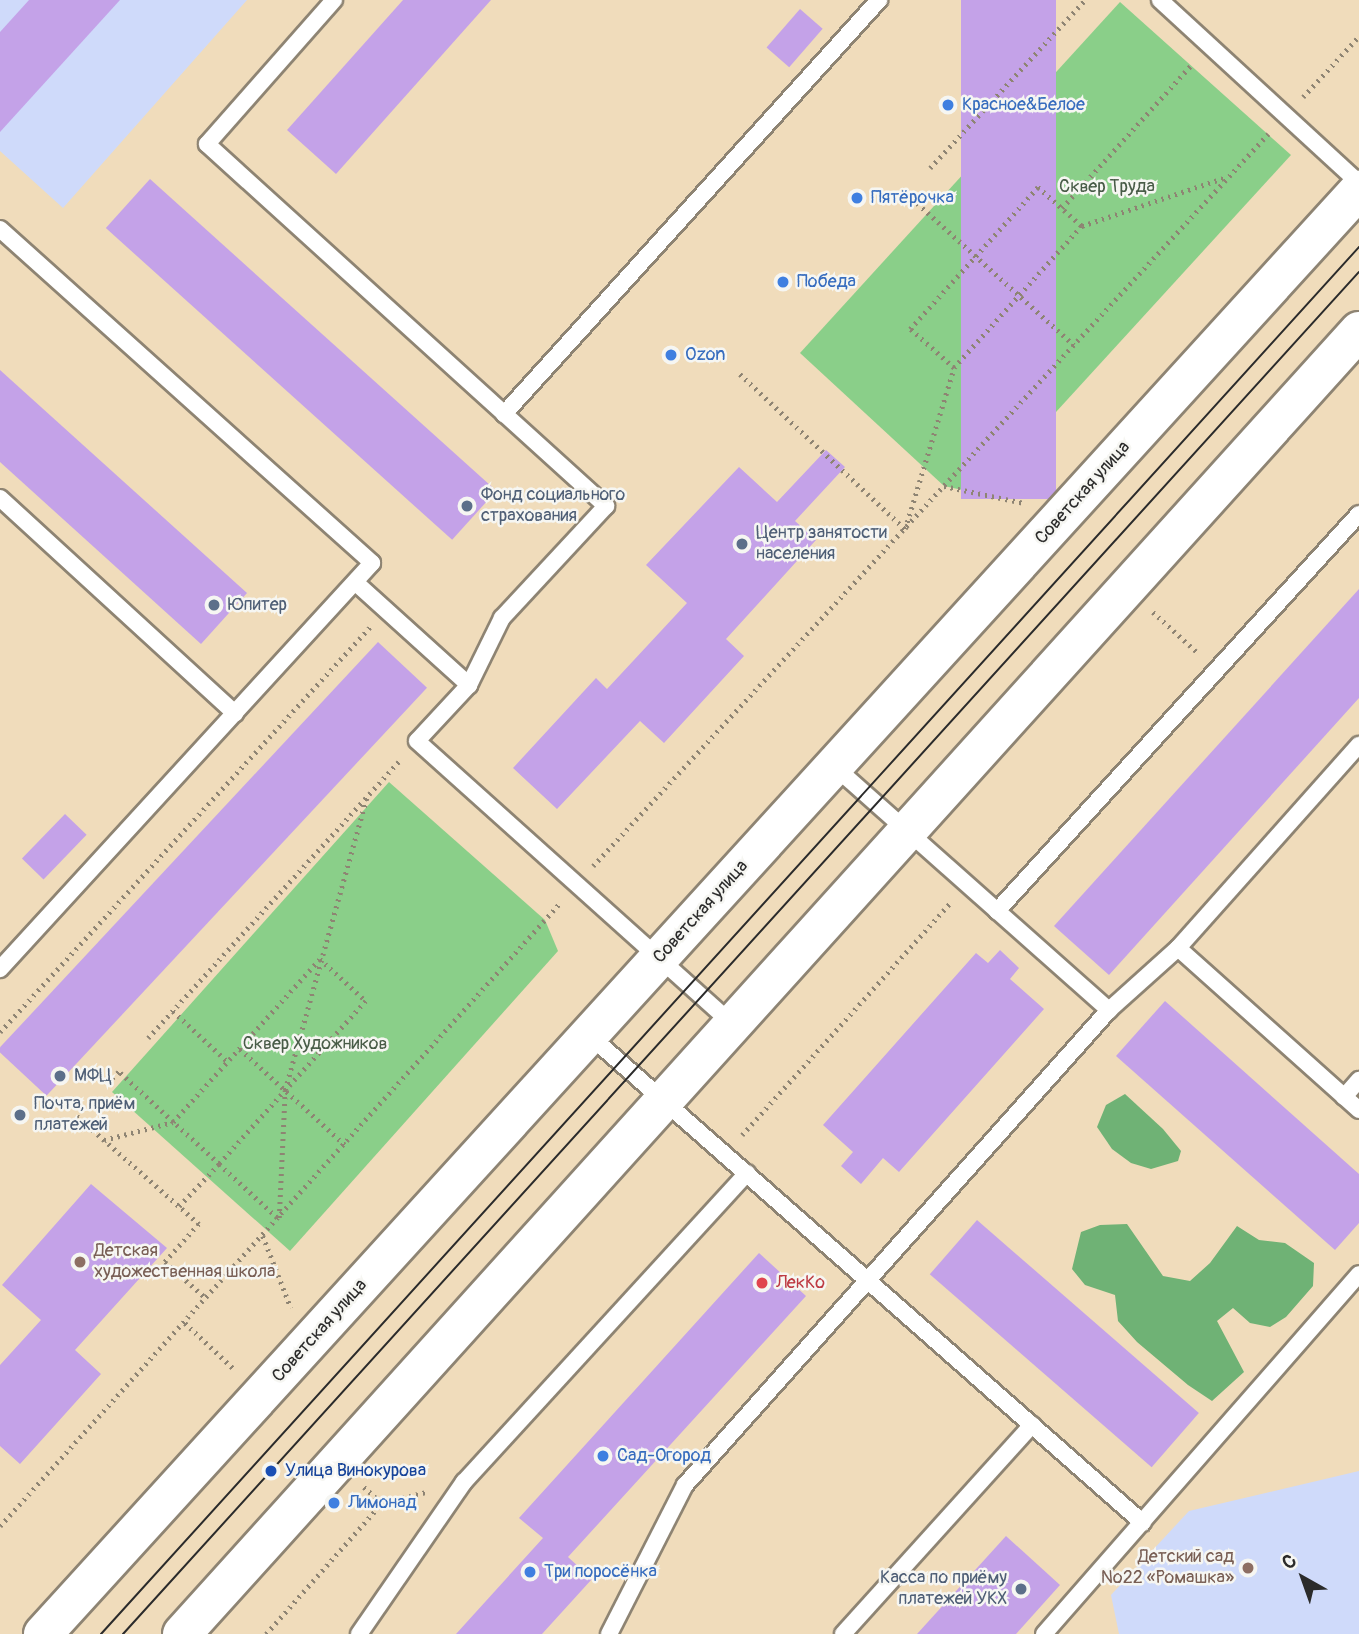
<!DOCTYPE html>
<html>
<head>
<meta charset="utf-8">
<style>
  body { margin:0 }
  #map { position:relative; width:1359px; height:1634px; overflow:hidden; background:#f0dcbb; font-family:Pangolin,sans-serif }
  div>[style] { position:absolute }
  .built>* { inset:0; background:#cfdafa }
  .green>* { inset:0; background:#8acf89 }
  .forest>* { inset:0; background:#6fb275 }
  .building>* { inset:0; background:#c4a2e8; transform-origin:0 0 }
  .path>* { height:4.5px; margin-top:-2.25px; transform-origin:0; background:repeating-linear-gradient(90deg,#8e8473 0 2px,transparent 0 7px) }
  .roads { filter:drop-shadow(2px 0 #8e8473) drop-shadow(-2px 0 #8e8473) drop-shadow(0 2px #8e8473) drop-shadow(0 -2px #8e8473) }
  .lane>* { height:16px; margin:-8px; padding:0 8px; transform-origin:8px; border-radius:8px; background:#fff }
  .secondary>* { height:38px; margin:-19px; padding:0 19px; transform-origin:19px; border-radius:19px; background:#fff }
  .tram>* { height:2px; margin:-1px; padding:0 1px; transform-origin:1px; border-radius:1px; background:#2b2b2b }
  .dots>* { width:19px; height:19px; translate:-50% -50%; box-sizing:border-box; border:4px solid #f6f6f2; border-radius:50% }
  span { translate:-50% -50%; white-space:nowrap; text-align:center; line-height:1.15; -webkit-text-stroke:5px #f6f6f2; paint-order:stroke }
  .shop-label { font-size:18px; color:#366cbe }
  .left { translate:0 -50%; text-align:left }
  .park-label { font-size:18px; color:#485c47 }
  .street-label { font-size:18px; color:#2b2b2b }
  .service-label { font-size:18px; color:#4e5e75 }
  .right { translate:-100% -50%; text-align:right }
  .education-label { font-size:18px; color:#785e54 }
  .health-label { font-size:18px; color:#be3a42 }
  .transit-label { font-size:18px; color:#164399 }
  .north { position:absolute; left:1268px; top:1543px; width:70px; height:70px; -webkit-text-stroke:5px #f6f6f2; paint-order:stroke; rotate:320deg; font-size:19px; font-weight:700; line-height:28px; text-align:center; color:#2b2b2b }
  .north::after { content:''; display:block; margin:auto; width:24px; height:32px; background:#2b2b2b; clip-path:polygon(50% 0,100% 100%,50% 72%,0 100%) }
</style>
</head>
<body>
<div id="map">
  <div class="built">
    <div style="clip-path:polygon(0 0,247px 0,63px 208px,0 151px)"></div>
    <div style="clip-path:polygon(1359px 1471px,1359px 1634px,1119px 1634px,1111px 1595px,1189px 1511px)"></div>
  </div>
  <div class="green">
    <div style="clip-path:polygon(1120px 2px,1291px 155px,981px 494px,944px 486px,800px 353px)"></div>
    <div style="clip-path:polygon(389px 782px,545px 920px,558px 951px,290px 1251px,112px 1092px)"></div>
  </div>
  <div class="forest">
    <div style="clip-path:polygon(1125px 1094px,1163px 1129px,1181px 1151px,1178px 1161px,1151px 1169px,1131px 1163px,1112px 1149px,1097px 1127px,1106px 1105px)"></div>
    <div style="clip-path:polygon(1127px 1224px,1163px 1276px,1190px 1281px,1210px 1263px,1237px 1226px,1259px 1240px,1285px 1243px,1314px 1263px,1313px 1286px,1286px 1317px,1270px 1327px,1250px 1323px,1233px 1308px,1217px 1321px,1244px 1372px,1212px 1401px,1188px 1385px,1137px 1342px,1118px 1321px,1115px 1295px,1085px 1285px,1072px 1269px,1081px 1232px,1100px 1225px)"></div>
  </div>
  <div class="building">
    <div style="clip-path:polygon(29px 0,120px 0,0 132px,0 32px)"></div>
    <div style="clip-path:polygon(403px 0,491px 0,336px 174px,287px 130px)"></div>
    <div style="left:961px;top:0;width:95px;height:499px"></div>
    <div style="left:800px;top:9px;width:30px;height:51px;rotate:41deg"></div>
    <div style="left:150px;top:179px;width:466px;height:66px;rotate:42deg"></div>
    <div style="clip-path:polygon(0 370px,247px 593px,201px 644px,0 462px)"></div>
    <div style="clip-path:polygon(826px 450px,845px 467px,795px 521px,816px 540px,726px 639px,744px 656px,664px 743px,640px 721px,557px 809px,513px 768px,596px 678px,607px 689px,687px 603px,646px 565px,739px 467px,777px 502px)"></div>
    <div style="clip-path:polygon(1359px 589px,1359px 698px,1109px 975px,1054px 926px)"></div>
    <div style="left:378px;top:642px;width:67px;height:558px;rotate:43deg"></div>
    <div style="left:65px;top:814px;width:30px;height:62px;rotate:44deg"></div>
    <div style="clip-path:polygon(1000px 950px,1019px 968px,1010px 979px,1044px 1009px,899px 1172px,883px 1158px,861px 1184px,841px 1166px,853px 1152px,823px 1125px,976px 953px,988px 963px)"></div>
    <div style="clip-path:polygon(1165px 1001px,1359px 1174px,1359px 1223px,1335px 1250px,1116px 1056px)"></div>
    <div style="clip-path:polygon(91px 1184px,167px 1248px,75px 1350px,101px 1374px,20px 1464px,0 1446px,0 1365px,41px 1320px,2px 1285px)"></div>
    <div style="left:977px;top:1220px;width:294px;height:72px;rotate:41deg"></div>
    <div style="clip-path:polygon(759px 1253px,806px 1296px,568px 1557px,592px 1579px,542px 1634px,456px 1634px,543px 1538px,519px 1518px)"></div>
    <div style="clip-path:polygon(1006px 1536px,1060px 1585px,1016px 1634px,917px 1634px)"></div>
  </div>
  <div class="path">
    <div style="left:1303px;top:97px;width:83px;rotate:-47.4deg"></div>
    <div style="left:930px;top:168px;width:229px;rotate:-47.3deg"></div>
    <div style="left:1038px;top:187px;width:59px;rotate:41.6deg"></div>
    <div style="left:1082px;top:226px;width:191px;rotate:132deg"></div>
    <div style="left:954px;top:368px;width:59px;rotate:-138.4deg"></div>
    <div style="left:910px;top:329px;width:191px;rotate:-48deg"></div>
    <div style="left:907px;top:194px;width:225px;rotate:42.1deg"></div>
    <div style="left:1062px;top:208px;width:195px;rotate:-47.9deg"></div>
    <div style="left:1082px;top:226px;width:153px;rotate:-18.7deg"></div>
    <div style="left:740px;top:374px;width:226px;rotate:43.2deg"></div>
    <div style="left:905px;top:529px;width:168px;rotate:-73.1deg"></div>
    <div style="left:944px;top:486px;width:82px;rotate:12deg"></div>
    <div style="left:1153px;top:612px;width:61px;rotate:42.3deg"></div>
    <div style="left:593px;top:866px;width:996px;rotate:-47.32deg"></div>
    <div style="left:173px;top:1011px;width:75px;rotate:42.8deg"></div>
    <div style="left:0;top:1032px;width:549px;rotate:-47.59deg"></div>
    <div style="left:148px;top:1038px;width:375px;rotate:-47.8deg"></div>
    <div style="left:240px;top:1049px;width:142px;rotate:42.4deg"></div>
    <div style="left:77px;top:1116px;width:163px;rotate:41.5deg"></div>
    <div style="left:199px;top:1224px;width:51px;rotate:131.8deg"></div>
    <div style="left:165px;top:1262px;width:56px;rotate:41.4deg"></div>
    <div style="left:742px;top:1135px;width:313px;rotate:-48.1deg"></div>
    <div style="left:104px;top:1140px;width:71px;rotate:-14.6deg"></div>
    <div style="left:173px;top:1122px;width:219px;rotate:-48deg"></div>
    <div style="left:320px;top:959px;width:62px;rotate:42.4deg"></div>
    <div style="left:366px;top:1001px;width:219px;rotate:132deg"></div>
    <div style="left:219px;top:1164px;width:62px;rotate:-137.6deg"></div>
    <div style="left:173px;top:1122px;width:74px;rotate:-137.2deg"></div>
    <div style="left:119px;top:1072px;width:20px;rotate:135deg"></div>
    <div style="left:179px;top:1206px;width:58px;rotate:-46.4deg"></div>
    <div style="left:219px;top:1164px;width:80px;rotate:42.5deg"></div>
    <div style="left:279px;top:1218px;width:128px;rotate:-87.3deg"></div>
    <div style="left:285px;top:1090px;width:304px;rotate:-74.4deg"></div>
    <div style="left:263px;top:1236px;width:77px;rotate:68.7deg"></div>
    <div style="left:185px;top:1323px;width:69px;rotate:43.2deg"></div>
    <div style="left:364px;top:1487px;width:24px;rotate:42deg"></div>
    <div style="left:0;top:1526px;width:836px;rotate:-48.05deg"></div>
    <div style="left:266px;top:1634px;width:175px;rotate:-48.5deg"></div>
    <div style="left:382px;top:1503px;width:45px;rotate:-14deg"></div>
  </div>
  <div class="roads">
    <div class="lane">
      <div style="left:334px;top:0;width:192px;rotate:131.4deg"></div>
      <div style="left:207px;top:144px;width:539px;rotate:42.22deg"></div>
      <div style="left:606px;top:506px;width:153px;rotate:132.9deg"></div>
      <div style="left:502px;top:618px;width:75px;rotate:116.2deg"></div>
      <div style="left:1160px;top:0;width:270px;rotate:42.6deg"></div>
      <div style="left:0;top:229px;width:500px;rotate:41.9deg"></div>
      <div style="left:372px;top:563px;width:551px;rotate:132.5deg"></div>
      <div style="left:504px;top:414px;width:559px;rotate:-47.83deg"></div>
      <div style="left:0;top:498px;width:319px;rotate:42.5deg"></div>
      <div style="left:355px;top:582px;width:154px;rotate:42.1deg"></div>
      <div style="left:469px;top:685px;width:76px;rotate:132.9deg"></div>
      <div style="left:417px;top:741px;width:423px;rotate:41.9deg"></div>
      <div style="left:834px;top:766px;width:368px;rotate:41.6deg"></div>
      <div style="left:997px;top:911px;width:537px;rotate:-47.64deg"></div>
      <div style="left:1178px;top:948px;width:243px;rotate:41.8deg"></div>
      <div style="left:589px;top:1035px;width:738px;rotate:41.38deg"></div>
      <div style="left:1344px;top:1097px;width:23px;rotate:-49deg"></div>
      <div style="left:359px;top:1634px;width:185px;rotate:-55.4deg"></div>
      <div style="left:464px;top:1482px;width:419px;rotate:-47.5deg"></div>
      <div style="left:609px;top:1634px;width:167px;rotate:-63deg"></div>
      <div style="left:685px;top:1485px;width:637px;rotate:-48.25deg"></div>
      <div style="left:1109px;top:1010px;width:93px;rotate:-41.9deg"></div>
      <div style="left:1178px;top:948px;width:272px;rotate:-48.3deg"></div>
      <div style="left:843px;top:1634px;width:282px;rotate:-47.9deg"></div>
      <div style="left:1044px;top:1634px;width:478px;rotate:-48.8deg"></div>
    </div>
    <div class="secondary">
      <div style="left:43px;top:1634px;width:1954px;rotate:-47.66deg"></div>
      <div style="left:182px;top:1634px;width:1756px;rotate:-47.91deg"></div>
    </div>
  </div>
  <div class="tram">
    <div style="left:101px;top:1634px;width:1873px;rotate:-47.79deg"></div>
    <div style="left:123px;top:1634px;width:1839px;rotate:-47.78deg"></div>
  </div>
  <div class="dots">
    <div style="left:948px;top:105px;background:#3f7fe0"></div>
    <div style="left:857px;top:198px;background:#3f7fe0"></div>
    <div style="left:783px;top:282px;background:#3f7fe0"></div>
    <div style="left:671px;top:355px;background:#3f7fe0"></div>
    <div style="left:467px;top:506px;background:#5c6f8a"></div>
    <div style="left:742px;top:544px;background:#5c6f8a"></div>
    <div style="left:214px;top:605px;background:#5c6f8a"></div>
    <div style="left:60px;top:1076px;background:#5c6f8a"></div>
    <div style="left:20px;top:1115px;background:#5c6f8a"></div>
    <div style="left:80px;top:1262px;background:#8d6e63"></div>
    <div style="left:762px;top:1283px;background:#e0444e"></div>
    <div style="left:603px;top:1456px;background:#3f7fe0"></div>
    <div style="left:271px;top:1471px;background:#1a4fb4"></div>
    <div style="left:334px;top:1503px;background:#3f7fe0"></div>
    <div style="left:1248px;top:1568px;background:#8d6e63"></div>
    <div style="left:530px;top:1572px;background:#3f7fe0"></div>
    <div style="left:1021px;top:1589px;background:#5c6f8a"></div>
  </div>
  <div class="shop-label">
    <span class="left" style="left:962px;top:105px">Красное&amp;Белое</span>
    <span class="left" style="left:871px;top:198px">Пятёрочка</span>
    <span class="left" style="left:797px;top:282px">Победа</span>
    <span class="left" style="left:685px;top:355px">Ozon</span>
    <span class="left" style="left:617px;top:1456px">Сад-Огород</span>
    <span class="left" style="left:348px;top:1503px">Лимонад</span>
    <span class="left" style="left:544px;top:1572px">Три поросёнка</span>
  </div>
  <div class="park-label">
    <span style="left:1107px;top:187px">Сквер Труда</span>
    <span style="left:315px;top:1044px">Сквер Художников</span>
  </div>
  <div class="street-label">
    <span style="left:1083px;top:493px;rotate:-48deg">Советская улица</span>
    <span style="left:701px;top:912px;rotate:-48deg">Советская улица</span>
    <span style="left:320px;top:1331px;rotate:-48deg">Советская улица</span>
  </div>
  <div class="service-label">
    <span class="left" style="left:481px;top:506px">Фонд социального<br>страхования</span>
    <span class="left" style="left:756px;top:544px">Центр занятости<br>населения</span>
    <span class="left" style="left:228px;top:605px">Юпитер</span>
    <span class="left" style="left:74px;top:1076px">МФЦ</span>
    <span class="left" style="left:34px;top:1115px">Почта, приём<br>платежей</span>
    <span class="right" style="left:1007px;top:1589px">Касса по приёму<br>платежей УКХ</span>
  </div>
  <div class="education-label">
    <span class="left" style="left:94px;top:1262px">Детская<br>художественная школа</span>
    <span class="right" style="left:1234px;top:1568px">Детский сад<br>№22 «Ромашка»</span>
  </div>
  <div class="health-label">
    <span class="left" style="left:776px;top:1283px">ЛекКо</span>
  </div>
  <div class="transit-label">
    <span class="left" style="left:285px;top:1471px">Улица Винокурова</span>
  </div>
  <div class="north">С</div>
</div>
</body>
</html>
